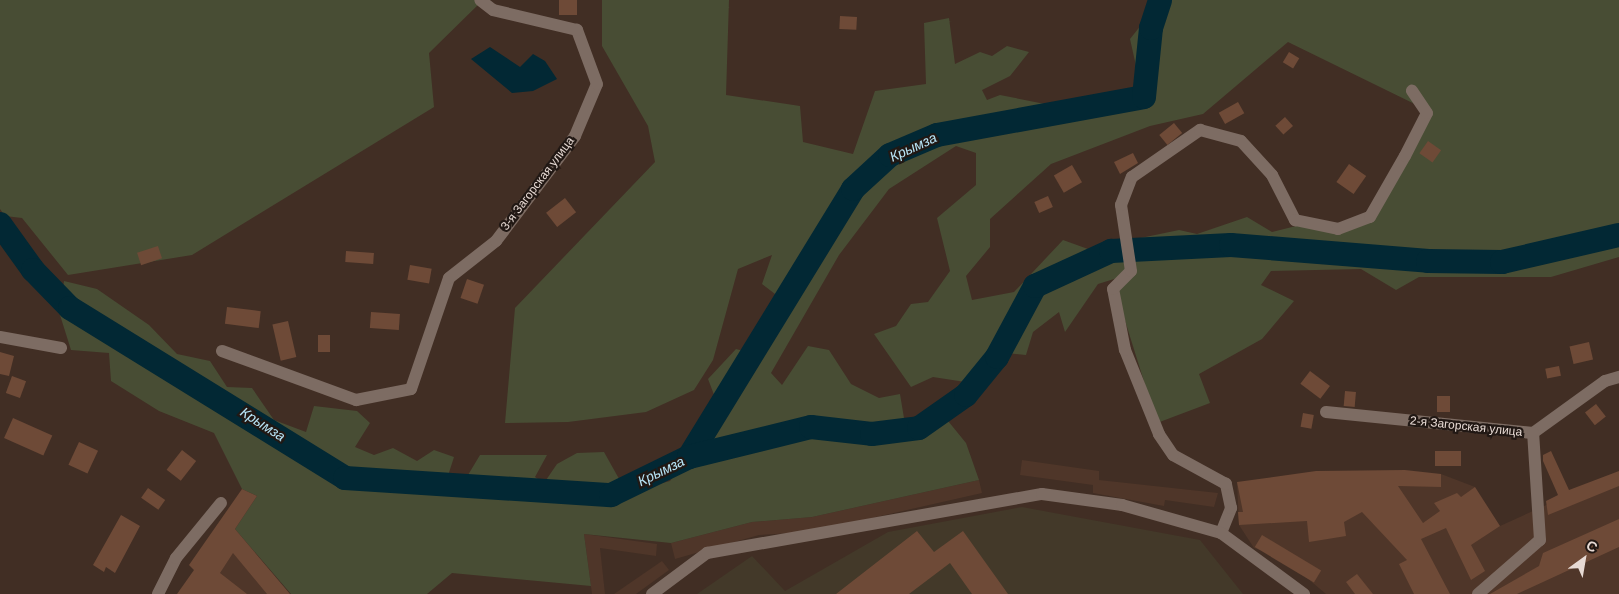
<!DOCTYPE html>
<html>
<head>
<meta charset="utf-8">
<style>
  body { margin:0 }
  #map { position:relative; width:1619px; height:594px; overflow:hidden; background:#412e24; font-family:Helvetica,sans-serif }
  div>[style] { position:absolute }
  .built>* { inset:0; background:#4f3629 }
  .education>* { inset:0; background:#433929 }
  .green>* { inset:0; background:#484d34 }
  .water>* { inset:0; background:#022834 }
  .river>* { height:24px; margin:-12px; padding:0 12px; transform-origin:12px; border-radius:12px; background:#022834 }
  .building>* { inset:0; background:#6e4a37; transform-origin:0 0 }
  .minor>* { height:12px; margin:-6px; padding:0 6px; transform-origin:6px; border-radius:6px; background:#7d6c63 }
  span { translate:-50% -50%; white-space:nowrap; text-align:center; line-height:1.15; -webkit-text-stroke:4.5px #211814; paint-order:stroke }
  .street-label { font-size:12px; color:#e7dad4 }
  .water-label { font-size:14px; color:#b8e5f7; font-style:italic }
  .north { position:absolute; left:1559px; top:534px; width:50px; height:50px; -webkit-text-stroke:4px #211814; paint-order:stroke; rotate:32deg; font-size:14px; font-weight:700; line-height:20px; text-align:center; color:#e7dad4 }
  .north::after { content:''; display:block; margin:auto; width:18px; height:22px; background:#e7dad4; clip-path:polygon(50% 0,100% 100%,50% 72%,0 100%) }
</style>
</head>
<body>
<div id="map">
  <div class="built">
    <div style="clip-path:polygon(1022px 460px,1099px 471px,1099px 480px,1218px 493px,1214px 507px,1165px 500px,1164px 506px,1093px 493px,1093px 485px,1020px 475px)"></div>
    <div style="clip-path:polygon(1619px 472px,1619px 594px,1326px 594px,1282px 557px,1254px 548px,1239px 525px,1237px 482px,1431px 479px,1441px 474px,1475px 487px,1476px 511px,1500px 526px)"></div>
    <div style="clip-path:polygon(979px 480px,982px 493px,810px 532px,759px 535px,675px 559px,671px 543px,752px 522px,812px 517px)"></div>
    <div style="clip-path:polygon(226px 533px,280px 594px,192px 594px)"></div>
    <div style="clip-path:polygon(584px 534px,657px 544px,656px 556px,600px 548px,605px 594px,592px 594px)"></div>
    <div style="clip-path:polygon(662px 561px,669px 570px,636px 594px,614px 594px)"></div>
  </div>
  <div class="education">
    <div style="clip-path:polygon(1022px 507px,1200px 540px,1243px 594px,697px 594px,752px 556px,785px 591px,888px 532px)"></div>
  </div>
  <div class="green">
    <div style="clip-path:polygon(0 0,483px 0,429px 53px,434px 107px,192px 255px,68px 275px,22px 218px,5px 216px,0 209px)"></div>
    <div style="clip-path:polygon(evenodd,602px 0,729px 0,726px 95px,800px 106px,803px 142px,853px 154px,875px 91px,926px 84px,924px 23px,949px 18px,955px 64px,980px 52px,992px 56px,1007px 46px,1029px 52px,1010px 76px,982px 90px,987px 100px,1000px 95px,1095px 114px,1143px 97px,1130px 39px,1161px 0,1619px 0,1619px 257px,1551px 277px,1419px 277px,1396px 290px,1361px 269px,1271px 271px,1261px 285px,1294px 301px,1262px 339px,1199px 374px,1210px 403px,1157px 423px,1117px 295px,1130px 274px,1098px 284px,1065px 332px,1059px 312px,1033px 332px,1026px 355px,998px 352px,978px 384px,933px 377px,911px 387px,874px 334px,896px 326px,911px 304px,928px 302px,950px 271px,937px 218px,976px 185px,976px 153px,956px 146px,889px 189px,839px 255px,771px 373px,782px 385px,808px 346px,829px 350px,851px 384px,879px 398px,900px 394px,905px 424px,944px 416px,966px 443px,979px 480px,812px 517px,752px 522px,671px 543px,584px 534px,591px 586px,452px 573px,427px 594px,291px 594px,235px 529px,257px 496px,242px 489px,214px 433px,159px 411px,111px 381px,109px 353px,71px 350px,60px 315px,64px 281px,97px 289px,149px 325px,177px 354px,210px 361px,227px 387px,252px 388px,274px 420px,306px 432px,314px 406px,357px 411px,370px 423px,355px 447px,374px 455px,393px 448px,417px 461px,434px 450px,454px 457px,446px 482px,459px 490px,480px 455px,547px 455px,535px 477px,544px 483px,557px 464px,577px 453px,604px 452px,627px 493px,670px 481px,721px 413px,708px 379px,736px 349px,755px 354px,792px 307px,762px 284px,772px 255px,738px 269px,713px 360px,694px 390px,646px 412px,568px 422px,505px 423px,515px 308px,655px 162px,648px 126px,602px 46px,602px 0,1288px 42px,1429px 111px,1358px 226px,1308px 223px,1272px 232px,1247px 217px,1197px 234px,1179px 230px,1088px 249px,1063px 240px,1014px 292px,972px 300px,966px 276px,990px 247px,990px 219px,1051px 164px,1150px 126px,1203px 114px,1288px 42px)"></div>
  </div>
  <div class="water">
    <div style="clip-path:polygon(490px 47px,520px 67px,533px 54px,545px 61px,557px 79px,533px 91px,512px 93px,471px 59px)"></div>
  </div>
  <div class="river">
    <div style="left:0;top:224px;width:57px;rotate:54.3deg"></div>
    <div style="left:33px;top:270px;width:53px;rotate:45.8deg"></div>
    <div style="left:70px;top:308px;width:323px;rotate:31.7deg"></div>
    <div style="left:345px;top:478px;width:267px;rotate:3.7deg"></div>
    <div style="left:611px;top:495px;width:87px;rotate:-26deg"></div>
    <div style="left:689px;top:457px;width:314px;rotate:-58.5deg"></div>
    <div style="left:853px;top:189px;width:50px;rotate:-42.6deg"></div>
    <div style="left:890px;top:155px;width:51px;rotate:-23.1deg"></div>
    <div style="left:937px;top:135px;width:210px;rotate:-10.4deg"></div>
    <div style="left:1144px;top:97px;width:69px;rotate:-84.2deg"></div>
    <div style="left:1151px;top:28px;width:29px;rotate:-72deg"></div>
    <div style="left:689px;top:457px;width:126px;rotate:-13.8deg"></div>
    <div style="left:811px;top:427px;width:61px;rotate:6.5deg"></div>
    <div style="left:872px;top:434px;width:47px;rotate:-7.3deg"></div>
    <div style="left:919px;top:428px;width:57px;rotate:-35.1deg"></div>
    <div style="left:966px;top:395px;width:49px;rotate:-50.8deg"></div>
    <div style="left:997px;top:357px;width:81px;rotate:-61.8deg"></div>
    <div style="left:1035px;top:286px;width:84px;rotate:-24.7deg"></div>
    <div style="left:1111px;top:251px;width:120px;rotate:-2.9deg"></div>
    <div style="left:1231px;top:245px;width:198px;rotate:4.6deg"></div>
    <div style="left:1428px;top:261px;width:74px;rotate:0.8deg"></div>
    <div style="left:1502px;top:262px;width:120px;rotate:-13deg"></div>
  </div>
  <div class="building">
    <div style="left:559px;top:0;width:18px;height:15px"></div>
    <div style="left:840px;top:16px;width:17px;height:13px;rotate:3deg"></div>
    <div style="left:1289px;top:52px;width:12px;height:12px;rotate:31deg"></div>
    <div style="left:1238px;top:102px;width:13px;height:22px;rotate:61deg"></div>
    <div style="left:1285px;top:117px;width:12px;height:13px;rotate:48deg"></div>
    <div style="left:1174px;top:123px;width:13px;height:19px;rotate:51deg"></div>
    <div style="left:1428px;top:141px;width:16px;height:15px;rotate:35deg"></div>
    <div style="clip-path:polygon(1133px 153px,1138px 163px,1120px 174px,1114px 162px)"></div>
    <div style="left:1349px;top:164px;width:21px;height:22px;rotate:35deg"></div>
    <div style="left:1072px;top:165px;width:20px;height:21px;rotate:60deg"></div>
    <div style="left:1048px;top:196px;width:12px;height:15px;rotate:66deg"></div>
    <div style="left:565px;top:198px;width:18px;height:24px;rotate:52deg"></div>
    <div style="left:158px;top:246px;width:13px;height:22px;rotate:72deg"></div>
    <div style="left:346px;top:251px;width:28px;height:11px;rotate:4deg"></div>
    <div style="left:410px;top:265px;width:22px;height:15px;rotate:10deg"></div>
    <div style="left:467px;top:279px;width:18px;height:20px;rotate:19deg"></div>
    <div style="left:227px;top:307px;width:34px;height:17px;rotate:7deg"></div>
    <div style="left:371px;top:312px;width:29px;height:16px;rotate:4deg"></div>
    <div style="left:288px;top:321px;width:37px;height:16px;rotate:77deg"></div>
    <div style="left:318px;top:335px;width:12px;height:17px"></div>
    <div style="left:1589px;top:342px;width:18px;height:20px;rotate:77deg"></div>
    <div style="clip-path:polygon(0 352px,14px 356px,9px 376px,0 374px)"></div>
    <div style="left:1559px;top:366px;width:10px;height:14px;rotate:79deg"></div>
    <div style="left:1310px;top:371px;width:25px;height:16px;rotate:37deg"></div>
    <div style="left:12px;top:376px;width:15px;height:18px;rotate:20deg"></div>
    <div style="left:1345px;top:391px;width:11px;height:15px;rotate:5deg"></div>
    <div style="left:1437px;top:396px;width:13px;height:16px"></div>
    <div style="left:1596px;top:404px;width:16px;height:14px;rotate:52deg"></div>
    <div style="left:1303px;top:413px;width:11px;height:14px;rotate:10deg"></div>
    <div style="left:13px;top:418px;width:43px;height:22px;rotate:24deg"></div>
    <div style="left:79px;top:442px;width:21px;height:25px;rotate:25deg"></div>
    <div style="left:182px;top:450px;width:18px;height:25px;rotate:38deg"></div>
    <div style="left:1435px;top:451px;width:26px;height:15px"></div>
    <div style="clip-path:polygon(1551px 451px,1569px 490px,1619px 471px,1619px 486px,1548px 515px,1546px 501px,1558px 495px,1543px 461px,1543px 455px)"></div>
    <div style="clip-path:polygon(1405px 470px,1441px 474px,1441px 487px,1398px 486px,1423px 523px,1440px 511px,1434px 503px,1457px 493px,1461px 497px,1475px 487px,1500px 526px,1471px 545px,1485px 571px,1471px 580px,1446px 528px,1421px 539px,1450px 594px,1414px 594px,1399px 564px,1407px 560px,1362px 512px,1344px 522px,1346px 536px,1309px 542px,1307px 521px,1239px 525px,1238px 512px,1243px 512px,1237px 482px,1316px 471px)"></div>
    <div style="left:148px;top:488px;width:21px;height:12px;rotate:35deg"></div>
    <div style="clip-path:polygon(242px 489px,257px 496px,235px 529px,290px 594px,267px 594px,233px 553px,220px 573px,247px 594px,177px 594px,194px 570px,189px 565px)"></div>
    <div style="clip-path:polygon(121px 515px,140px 526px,115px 573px,106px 567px,104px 572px,93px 565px)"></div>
    <div style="clip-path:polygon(1619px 519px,1619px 547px,1517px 594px,1490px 594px,1539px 566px,1543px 553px)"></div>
    <div style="clip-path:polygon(917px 531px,934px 552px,963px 531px,1008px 594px,972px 594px,950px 563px,909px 594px,836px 594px)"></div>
    <div style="left:1262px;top:535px;width:69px;height:14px;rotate:31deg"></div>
    <div style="clip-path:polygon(1357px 574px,1373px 594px,1355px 594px,1346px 582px)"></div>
  </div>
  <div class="minor">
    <div style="left:0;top:337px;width:62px;rotate:10.2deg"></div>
    <div style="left:222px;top:351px;width:143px;rotate:20.1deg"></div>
    <div style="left:356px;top:400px;width:56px;rotate:-11.3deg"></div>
    <div style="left:411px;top:389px;width:117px;rotate:-71.1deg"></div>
    <div style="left:449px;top:278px;width:60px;rotate:-38.2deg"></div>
    <div style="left:496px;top:241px;width:131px;rotate:-53deg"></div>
    <div style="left:575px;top:136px;width:56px;rotate:-67.1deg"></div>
    <div style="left:597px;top:84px;width:58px;rotate:-110.3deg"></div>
    <div style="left:577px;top:30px;width:86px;rotate:-166.6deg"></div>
    <div style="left:493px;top:10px;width:16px;rotate:-142deg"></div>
    <div style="left:1326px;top:412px;width:208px;rotate:5.8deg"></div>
    <div style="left:1533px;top:433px;width:89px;rotate:-35.8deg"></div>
    <div style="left:1605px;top:381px;width:15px;rotate:-16deg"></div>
    <div style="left:1221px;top:533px;width:27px;rotate:-68deg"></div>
    <div style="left:1231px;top:508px;width:25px;rotate:-102deg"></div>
    <div style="left:1226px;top:484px;width:60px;rotate:-151.3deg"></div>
    <div style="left:1173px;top:455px;width:25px;rotate:-124deg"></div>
    <div style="left:1159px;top:434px;width:91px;rotate:-112deg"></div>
    <div style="left:1125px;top:350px;width:62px;rotate:-101.1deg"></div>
    <div style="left:1113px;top:289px;width:25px;rotate:-45deg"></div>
    <div style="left:1131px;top:271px;width:67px;rotate:-98.6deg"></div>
    <div style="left:1121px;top:205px;width:30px;rotate:-69deg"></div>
    <div style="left:1132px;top:177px;width:83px;rotate:-34.7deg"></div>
    <div style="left:1200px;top:130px;width:42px;rotate:15deg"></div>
    <div style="left:1241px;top:141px;width:46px;rotate:47.6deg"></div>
    <div style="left:1272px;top:175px;width:51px;rotate:62.9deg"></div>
    <div style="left:1295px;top:220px;width:44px;rotate:11.8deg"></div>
    <div style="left:1338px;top:229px;width:34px;rotate:-21deg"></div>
    <div style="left:1370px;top:217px;width:70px;rotate:-60.2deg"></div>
    <div style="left:1405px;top:156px;width:48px;rotate:-62.9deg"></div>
    <div style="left:1427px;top:113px;width:27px;rotate:-124deg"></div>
    <div style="left:158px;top:594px;width:40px;rotate:-63.4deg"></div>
    <div style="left:176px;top:558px;width:71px;rotate:-50.7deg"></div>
    <div style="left:652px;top:594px;width:69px;rotate:-36.7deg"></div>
    <div style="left:707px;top:553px;width:340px;rotate:-10deg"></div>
    <div style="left:1042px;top:494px;width:81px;rotate:7.8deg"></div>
    <div style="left:1122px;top:505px;width:103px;rotate:15.8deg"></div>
    <div style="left:1221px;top:533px;width:103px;rotate:36.3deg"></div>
    <div style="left:1478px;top:594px;width:82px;rotate:-41.1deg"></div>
    <div style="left:1540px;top:540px;width:107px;rotate:-93.7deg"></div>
  </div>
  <div class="street-label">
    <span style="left:538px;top:184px;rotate:-53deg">3-я Загорская улица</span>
    <span style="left:1466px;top:427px;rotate:6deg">2-я Загорская улица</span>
  </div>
  <div class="water-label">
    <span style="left:913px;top:147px;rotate:-25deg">Крымза</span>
    <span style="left:263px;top:424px;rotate:33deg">Крымза</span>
    <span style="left:661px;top:471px;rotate:-26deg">Крымза</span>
  </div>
  <div class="north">С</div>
</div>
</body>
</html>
